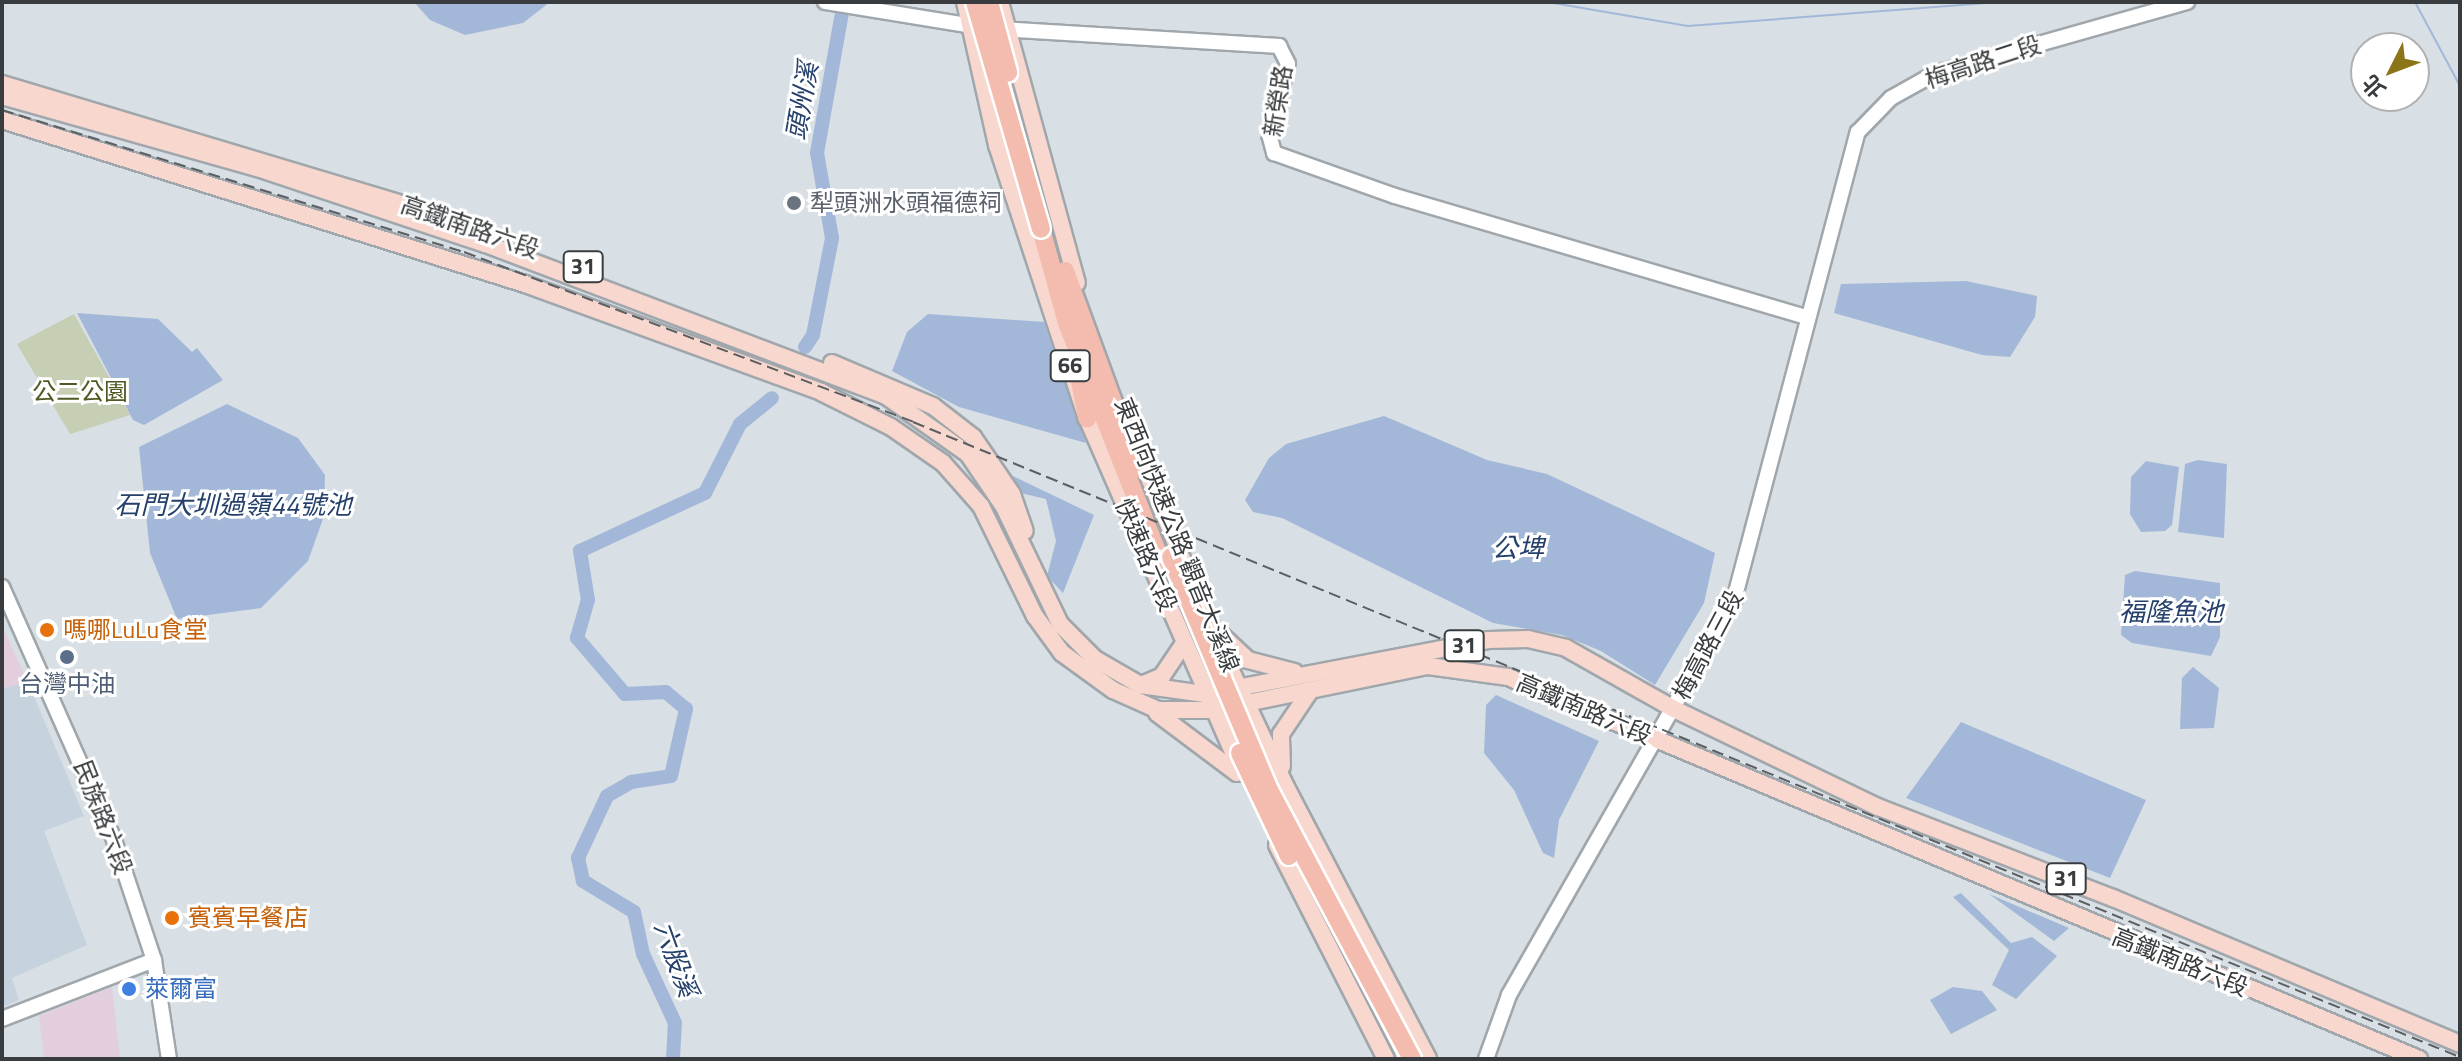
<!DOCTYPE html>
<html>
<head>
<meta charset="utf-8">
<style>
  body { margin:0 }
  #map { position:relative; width:2462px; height:1061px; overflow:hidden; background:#d8dfe5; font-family:"Titillium Web","Noto Sans TC",sans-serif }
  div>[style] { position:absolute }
  .built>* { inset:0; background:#c6d3df }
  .industrial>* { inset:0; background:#e2cedd }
  .green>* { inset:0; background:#c6ceb4 }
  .water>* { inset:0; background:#a3b8d8 }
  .stream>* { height:2px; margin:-1px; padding:0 1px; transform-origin:1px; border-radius:1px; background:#a3b8d8 }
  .river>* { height:14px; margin:-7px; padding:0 7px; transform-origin:7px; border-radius:7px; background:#a3b8d8 }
  .roads { filter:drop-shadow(2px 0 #a0a7ac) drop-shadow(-2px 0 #a0a7ac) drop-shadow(0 2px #a0a7ac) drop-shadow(0 -2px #a0a7ac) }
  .secondary>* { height:14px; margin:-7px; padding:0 7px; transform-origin:7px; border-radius:7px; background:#fff }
  .primary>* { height:16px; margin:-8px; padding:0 8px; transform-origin:8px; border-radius:8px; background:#f8d7ce }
  .highway>* { height:18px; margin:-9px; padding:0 9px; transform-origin:9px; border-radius:9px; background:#f4bcae }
  .rail>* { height:2px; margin-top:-1px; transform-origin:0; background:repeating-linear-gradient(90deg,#5b5f62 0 12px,transparent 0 18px) }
  .bridges { filter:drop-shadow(2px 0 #fff) drop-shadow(-2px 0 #fff) drop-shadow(0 2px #fff) drop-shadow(0 -2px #fff) }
  .highway-bridge>* { height:18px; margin:-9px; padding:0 9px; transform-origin:9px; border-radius:9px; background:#f4bcae }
  .dots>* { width:22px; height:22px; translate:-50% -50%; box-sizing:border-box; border:4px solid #fff; border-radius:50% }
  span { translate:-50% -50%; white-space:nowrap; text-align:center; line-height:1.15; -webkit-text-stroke:6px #fff; paint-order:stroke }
  .shield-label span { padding:2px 6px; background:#fff; border:2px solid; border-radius:6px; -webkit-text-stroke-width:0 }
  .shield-label { font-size:22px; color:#393c3e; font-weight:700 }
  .street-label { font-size:24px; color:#393c3e }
  .worship-label { font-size:24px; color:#5b616d }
  .left { translate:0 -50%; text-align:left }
  .park-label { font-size:24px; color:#4e5a21 }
  .food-label { font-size:24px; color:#c56008 }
  .service-label { font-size:24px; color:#4e5e75 }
  .shop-label { font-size:24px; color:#366cbe }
  .water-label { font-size:26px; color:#24406b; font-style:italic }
  .frame { position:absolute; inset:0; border:4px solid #393c3e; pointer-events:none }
  .north { position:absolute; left:2350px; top:32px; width:80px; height:80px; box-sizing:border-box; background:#fff; border:2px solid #b0b1b2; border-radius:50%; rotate:228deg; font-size:22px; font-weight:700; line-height:32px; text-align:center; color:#393c3e }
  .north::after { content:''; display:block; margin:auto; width:28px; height:36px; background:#8b7518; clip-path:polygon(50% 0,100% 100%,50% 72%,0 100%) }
</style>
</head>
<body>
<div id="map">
  <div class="built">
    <div style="clip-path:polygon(28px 682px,84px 816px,44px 831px,87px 945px,12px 978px,19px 1000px,2px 1007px,2px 688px)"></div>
  </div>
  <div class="industrial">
    <div style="clip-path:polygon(2px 626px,28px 682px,2px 688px)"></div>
    <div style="clip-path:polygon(112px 987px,120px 1059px,44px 1059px,39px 1016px)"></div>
  </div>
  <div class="green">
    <div style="clip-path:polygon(74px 314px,130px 415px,70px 434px,17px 344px)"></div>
  </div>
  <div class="water">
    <div style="clip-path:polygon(414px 2px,550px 2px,523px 23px,465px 35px,430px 20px)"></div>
    <div style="clip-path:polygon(1966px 281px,2037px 296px,2035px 317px,2010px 357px,1982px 355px,1834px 313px,1841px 284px)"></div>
    <div style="clip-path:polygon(77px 313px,158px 319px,192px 352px,197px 348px,223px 380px,144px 425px,133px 420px)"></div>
    <div style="clip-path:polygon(928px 314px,1044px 322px,1086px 443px,959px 407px,892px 371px,907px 332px)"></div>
    <div style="clip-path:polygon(227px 404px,298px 438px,325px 475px,324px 516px,308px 561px,261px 608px,177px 619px,150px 553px,139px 447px)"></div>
    <div style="clip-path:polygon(1384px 416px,1487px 460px,1547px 474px,1715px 553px,1704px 603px,1655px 685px,1601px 651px,1562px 635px,1493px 623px,1282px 518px,1253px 512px,1245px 500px,1269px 458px,1286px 444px)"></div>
    <div style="clip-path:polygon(2198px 460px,2227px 464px,2224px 538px,2178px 532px,2185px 464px)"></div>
    <div style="clip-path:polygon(2146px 461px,2179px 467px,2172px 525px,2165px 531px,2141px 532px,2130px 514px,2131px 477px)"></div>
    <div style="clip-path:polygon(1013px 476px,1094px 515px,1063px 593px,1047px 576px,1056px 541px,1046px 499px,1016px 492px)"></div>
    <div style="clip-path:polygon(2135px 571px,2220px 583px,2220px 637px,2211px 656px,2132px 643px,2121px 635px,2125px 575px)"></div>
    <div style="clip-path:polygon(2193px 667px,2219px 688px,2214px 728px,2180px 729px,2182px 678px)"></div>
    <div style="clip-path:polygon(1496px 695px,1599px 741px,1559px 820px,1554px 858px,1543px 853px,1514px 790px,1484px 753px,1486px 705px)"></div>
    <div style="clip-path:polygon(1961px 722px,2146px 800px,2110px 878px,1906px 798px)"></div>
    <div style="clip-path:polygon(1961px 893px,2011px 943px,2032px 937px,2057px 956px,2016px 999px,1992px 985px,2009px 950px,1953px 897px)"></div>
    <div style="clip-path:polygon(1989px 894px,2069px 928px,2054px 941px)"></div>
    <div style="clip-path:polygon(1953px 987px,1982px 991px,1997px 1010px,1951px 1034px,1930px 1000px)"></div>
  </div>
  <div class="stream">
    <div style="left:1547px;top:2px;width:143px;rotate:9.7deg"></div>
    <div style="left:1688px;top:26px;width:313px;rotate:-4.4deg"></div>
    <div style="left:2415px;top:2px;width:95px;rotate:61.8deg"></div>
  </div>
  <div class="river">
    <div style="left:805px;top:347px;width:14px;rotate:-56deg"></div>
    <div style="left:813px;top:335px;width:99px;rotate:-78.9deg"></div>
    <div style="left:832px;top:238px;width:86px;rotate:-100deg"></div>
    <div style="left:817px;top:153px;width:153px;rotate:-79.9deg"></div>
    <div style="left:673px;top:1059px;width:36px;rotate:-87deg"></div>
    <div style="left:675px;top:1023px;width:76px;rotate:-114.9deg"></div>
    <div style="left:643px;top:954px;width:43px;rotate:-102.1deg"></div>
    <div style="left:634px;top:912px;width:60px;rotate:-148.7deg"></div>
    <div style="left:583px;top:881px;width:24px;rotate:-102deg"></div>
    <div style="left:578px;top:858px;width:68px;rotate:-64.9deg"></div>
    <div style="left:607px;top:796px;width:28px;rotate:-30deg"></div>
    <div style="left:631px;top:782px;width:40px;rotate:-8.5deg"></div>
    <div style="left:671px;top:776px;width:69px;rotate:-77.4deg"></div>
    <div style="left:686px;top:709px;width:26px;rotate:-140deg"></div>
    <div style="left:666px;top:692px;width:41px;rotate:177.2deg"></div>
    <div style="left:625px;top:694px;width:74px;rotate:-130.6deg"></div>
    <div style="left:577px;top:638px;width:40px;rotate:-74deg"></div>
    <div style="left:588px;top:600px;width:50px;rotate:-99.3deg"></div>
    <div style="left:580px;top:551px;width:138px;rotate:-24.9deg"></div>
    <div style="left:705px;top:493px;width:77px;rotate:-63.1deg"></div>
    <div style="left:740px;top:424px;width:41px;rotate:-39.1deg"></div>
  </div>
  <div class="roads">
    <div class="secondary">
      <div style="left:825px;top:2px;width:157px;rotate:9.2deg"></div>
      <div style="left:1000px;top:29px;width:280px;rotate:3.5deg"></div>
      <div style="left:1279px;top:46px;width:20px;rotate:63deg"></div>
      <div style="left:1288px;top:64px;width:73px;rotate:105.2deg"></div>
      <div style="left:1269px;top:134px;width:20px;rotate:75deg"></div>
      <div style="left:1274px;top:153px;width:128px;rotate:19.6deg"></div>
      <div style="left:1395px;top:196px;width:429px;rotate:16.4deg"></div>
      <div style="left:2px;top:587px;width:277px;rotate:66.1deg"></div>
      <div style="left:114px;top:840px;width:126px;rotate:71.6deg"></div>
      <div style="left:154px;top:960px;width:100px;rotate:81.4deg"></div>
      <div style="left:2px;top:1019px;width:163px;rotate:-21.2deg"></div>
      <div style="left:1486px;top:1059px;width:68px;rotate:-70.2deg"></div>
      <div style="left:1509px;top:995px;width:455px;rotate:-60.3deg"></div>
      <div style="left:1734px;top:600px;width:484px;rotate:-75.2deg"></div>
      <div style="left:1858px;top:132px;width:47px;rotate:-45.9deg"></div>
      <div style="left:1891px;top:98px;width:51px;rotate:-29.1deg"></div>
      <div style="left:1936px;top:73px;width:261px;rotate:-15.8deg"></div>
    </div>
    <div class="primary">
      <div style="left:965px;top:2px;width:147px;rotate:77.4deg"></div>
      <div style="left:997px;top:145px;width:287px;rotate:71.8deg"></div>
      <div style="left:1087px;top:418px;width:384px;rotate:66.4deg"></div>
      <div style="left:1000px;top:2px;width:291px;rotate:74.7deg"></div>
      <div style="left:2px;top:84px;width:413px;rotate:16.7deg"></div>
      <div style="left:2px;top:96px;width:265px;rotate:15.8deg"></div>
      <div style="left:257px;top:168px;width:241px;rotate:18.4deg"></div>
      <div style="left:486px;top:244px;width:428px;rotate:20.8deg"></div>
      <div style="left:886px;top:396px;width:100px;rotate:35.3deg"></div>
      <div style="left:968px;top:454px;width:64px;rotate:55.8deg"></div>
      <div style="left:1004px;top:507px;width:130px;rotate:64.4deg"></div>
      <div style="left:1060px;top:624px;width:49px;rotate:45deg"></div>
      <div style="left:1095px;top:659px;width:52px;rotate:30deg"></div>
      <div style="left:1140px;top:685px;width:66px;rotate:7.9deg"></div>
      <div style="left:1205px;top:694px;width:288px;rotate:-10.8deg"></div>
      <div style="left:1488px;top:640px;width:40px;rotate:-1.4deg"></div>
      <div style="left:1528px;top:639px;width:39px;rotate:13deg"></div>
      <div style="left:1566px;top:648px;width:124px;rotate:29.5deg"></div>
      <div style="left:1674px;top:709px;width:226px;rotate:25.7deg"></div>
      <div style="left:1878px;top:807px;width:252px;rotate:21.2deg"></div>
      <div style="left:2113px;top:898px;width:376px;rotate:22.8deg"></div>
      <div style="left:2px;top:120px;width:548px;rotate:17.41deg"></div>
      <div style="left:525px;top:284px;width:315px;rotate:20deg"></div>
      <div style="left:821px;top:392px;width:78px;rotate:26.6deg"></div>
      <div style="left:891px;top:427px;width:63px;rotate:34.7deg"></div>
      <div style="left:943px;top:463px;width:57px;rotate:48.5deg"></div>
      <div style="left:981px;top:506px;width:123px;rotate:63.9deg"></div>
      <div style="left:1035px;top:616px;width:46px;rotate:53.9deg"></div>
      <div style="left:1062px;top:653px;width:63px;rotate:36deg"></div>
      <div style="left:1113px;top:690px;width:49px;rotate:24deg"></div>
      <div style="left:1158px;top:710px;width:55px"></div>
      <div style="left:1213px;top:710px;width:219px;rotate:-11.6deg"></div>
      <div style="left:1428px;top:666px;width:81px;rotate:7.8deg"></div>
      <div style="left:1508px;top:677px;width:988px;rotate:22.75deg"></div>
      <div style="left:832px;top:363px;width:110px;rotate:23.1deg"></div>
      <div style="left:933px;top:406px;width:51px;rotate:37.8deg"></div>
      <div style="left:973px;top:437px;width:69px;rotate:55.6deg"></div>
      <div style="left:1012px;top:494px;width:39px;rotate:71deg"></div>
      <div style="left:1138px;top:451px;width:185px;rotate:67.7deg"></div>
      <div style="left:1208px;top:622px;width:183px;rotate:64.7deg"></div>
      <div style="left:1286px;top:787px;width:307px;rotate:62.4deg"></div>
      <div style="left:1215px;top:629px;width:45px;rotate:43.2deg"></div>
      <div style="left:1248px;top:660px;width:48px;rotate:14.6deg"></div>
      <div style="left:1141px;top:685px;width:23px;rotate:-23deg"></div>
      <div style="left:1162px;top:676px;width:40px;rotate:-56deg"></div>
      <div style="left:1157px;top:713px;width:100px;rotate:36.9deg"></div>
      <div style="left:1282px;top:766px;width:32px;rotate:-92deg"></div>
      <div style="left:1281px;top:734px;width:52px;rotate:-56deg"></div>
      <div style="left:1277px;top:845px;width:240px;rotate:63deg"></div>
    </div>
    <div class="highway">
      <div style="left:1041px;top:229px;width:98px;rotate:74.5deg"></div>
      <div style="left:1067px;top:323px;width:257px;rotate:68.5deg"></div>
      <div style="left:1065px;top:271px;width:210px;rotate:69.9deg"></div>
      <div style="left:1080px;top:381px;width:38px;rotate:79deg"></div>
    </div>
  </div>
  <div class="rail">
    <div style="left:2px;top:110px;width:483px;rotate:17.1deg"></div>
    <div style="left:464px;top:252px;width:480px;rotate:20.7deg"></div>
    <div style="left:913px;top:422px;width:1672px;rotate:22.32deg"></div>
  </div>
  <div class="bridges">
    <div class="highway-bridge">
      <div style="left:975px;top:2px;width:236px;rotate:73.8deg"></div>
      <div style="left:989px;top:2px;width:73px;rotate:74.8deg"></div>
      <div style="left:1171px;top:557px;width:253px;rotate:67.2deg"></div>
      <div style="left:1269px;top:790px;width:305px;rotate:62deg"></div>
      <div style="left:1240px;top:753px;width:114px;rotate:64.6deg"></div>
    </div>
  </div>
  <div class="dots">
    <div style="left:794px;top:203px;background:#6b7280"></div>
    <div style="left:47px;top:630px;background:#e8710a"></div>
    <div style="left:67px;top:657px;background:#5c6f8a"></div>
    <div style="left:172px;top:918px;background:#e8710a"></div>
    <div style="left:129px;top:989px;background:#3f7fe0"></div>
  </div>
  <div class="shield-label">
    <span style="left:583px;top:267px">31</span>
    <span style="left:1070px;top:366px">66</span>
    <span style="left:1464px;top:646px">31</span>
    <span style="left:2066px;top:879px">31</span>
  </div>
  <div class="street-label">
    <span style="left:1983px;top:62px;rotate:-18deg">梅高路二段</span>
    <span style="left:1278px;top:101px;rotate:-81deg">新榮路</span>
    <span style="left:470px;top:227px;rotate:19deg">高鐵南路六段</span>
    <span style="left:1177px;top:535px;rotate:68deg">東西向快速公路 觀音大溪線</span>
    <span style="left:1146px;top:555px;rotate:67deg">快速路六段</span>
    <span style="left:1708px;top:645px;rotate:-62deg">梅高路三段</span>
    <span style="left:1584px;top:709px;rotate:23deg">高鐵南路六段</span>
    <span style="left:103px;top:817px;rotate:69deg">民族路六段</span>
    <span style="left:2180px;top:962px;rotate:22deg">高鐵南路六段</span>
  </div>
  <div class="worship-label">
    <span class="left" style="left:810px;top:203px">犁頭洲水頭福德祠</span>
  </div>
  <div class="park-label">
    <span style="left:80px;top:392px">公二公園</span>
  </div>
  <div class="food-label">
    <span class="left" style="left:63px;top:630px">嗎哪LuLu食堂</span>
    <span class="left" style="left:188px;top:918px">賓賓早餐店</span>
  </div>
  <div class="service-label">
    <span style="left:67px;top:684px">台灣中油</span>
  </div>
  <div class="shop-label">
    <span class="left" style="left:145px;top:989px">萊爾富</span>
  </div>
  <div class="water-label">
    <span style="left:802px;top:101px;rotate:-80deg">頭州溪</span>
    <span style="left:233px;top:505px">石門大圳過嶺44號池</span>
    <span style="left:1518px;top:548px">公埤</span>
    <span style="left:2171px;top:612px">福隆魚池</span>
    <span style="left:676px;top:959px;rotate:70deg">六股溪</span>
  </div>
  <div class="frame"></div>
  <div class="north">北</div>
</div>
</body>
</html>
